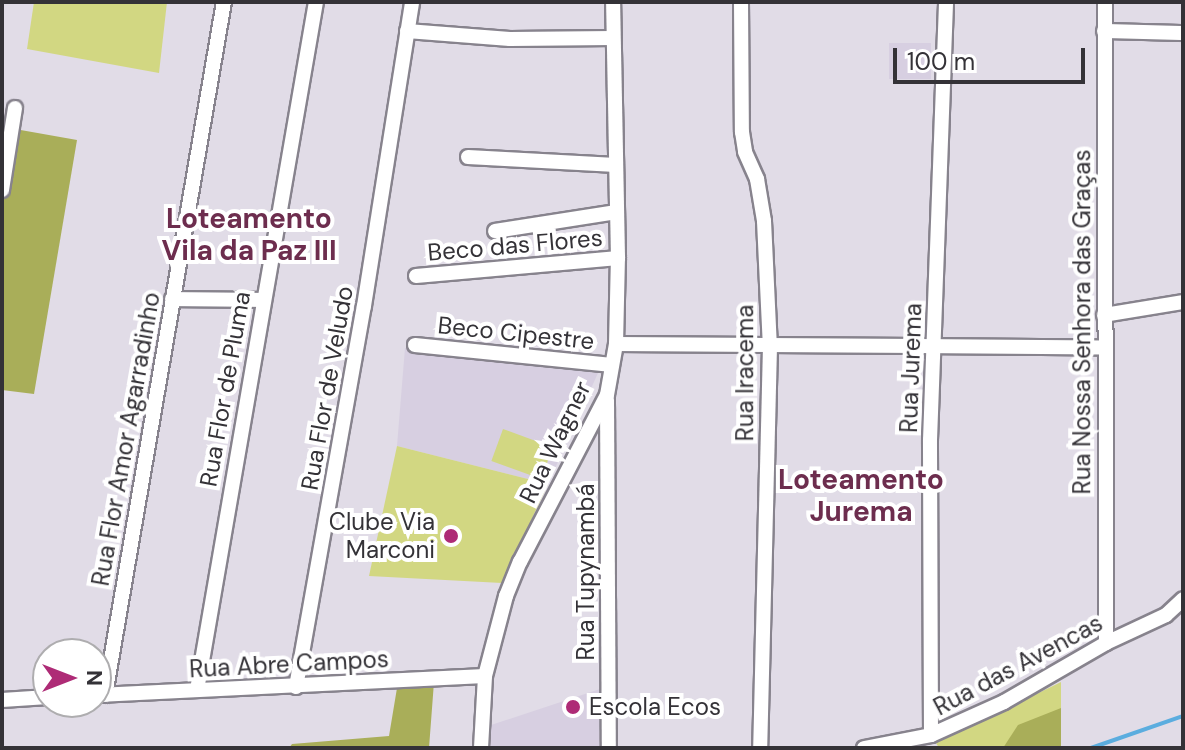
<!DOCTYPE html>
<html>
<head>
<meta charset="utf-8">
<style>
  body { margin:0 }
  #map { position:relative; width:1185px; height:750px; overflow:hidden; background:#e1dce7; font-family:"DM Sans",sans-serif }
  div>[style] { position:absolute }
  .built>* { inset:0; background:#d7cfe1; transform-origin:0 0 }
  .green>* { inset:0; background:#d2d782; transform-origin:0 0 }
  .forest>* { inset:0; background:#a9ae59 }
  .stream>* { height:4px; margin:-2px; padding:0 2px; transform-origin:2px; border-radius:2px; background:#5baddf }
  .roads { filter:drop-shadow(2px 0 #87838d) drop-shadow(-2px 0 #87838d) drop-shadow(0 2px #87838d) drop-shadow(0 -2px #87838d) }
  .minor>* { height:14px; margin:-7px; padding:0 7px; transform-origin:7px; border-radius:7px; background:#fff }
  .dots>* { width:22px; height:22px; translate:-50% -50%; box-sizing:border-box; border:4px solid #fff; border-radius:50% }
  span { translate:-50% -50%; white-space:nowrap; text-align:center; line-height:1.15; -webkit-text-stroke:8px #fff; paint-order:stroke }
  .street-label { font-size:24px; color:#343237 }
  .poi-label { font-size:24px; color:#343237 }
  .right { translate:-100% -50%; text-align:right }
  .left { translate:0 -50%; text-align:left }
  .quarter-label { font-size:28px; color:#6d2d4e; font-weight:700 }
  .frame { position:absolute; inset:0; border:4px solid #343237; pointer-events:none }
  .north { position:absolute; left:32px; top:638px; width:80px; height:80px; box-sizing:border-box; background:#fff; border:2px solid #aeadaf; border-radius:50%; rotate:90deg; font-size:22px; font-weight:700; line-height:32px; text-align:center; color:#343237 }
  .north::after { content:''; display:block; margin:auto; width:28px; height:36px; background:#ae2b76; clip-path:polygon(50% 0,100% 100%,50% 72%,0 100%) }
  .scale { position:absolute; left:893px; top:48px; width:192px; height:36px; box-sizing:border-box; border:4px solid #343237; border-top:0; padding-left:10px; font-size:24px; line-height:28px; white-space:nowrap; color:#343237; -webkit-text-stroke:6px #fff; paint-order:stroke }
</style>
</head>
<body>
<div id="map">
  <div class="built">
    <div style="left:889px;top:43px;width:42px;height:36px"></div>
    <div style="clip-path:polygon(405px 348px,598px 373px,548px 484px,397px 446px)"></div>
    <div style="clip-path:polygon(600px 689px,601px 748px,490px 748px,491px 725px)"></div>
  </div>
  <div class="green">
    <div style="clip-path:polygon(34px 2px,167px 2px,159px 73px,27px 49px)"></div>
    <div style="left:503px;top:429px;width:53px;height:34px;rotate:20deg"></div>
    <div style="clip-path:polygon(397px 446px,548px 484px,502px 583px,369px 576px)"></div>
    <div style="clip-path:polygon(1061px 682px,1061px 748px,939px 748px,936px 743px)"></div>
  </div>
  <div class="forest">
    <div style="clip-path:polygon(15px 129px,77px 140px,34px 394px,2px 390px,2px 206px)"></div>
    <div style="clip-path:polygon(434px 682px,429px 748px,289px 748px,292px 744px,389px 736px,397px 688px)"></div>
    <div style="clip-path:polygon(1061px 708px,1061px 748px,1003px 748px,1018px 725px)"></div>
  </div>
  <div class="stream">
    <div style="left:1091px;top:748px;width:97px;rotate:-19.2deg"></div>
  </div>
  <div class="roads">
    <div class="minor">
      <div style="left:741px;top:2px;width:130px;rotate:89.6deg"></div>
      <div style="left:742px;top:132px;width:20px;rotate:81deg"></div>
      <div style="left:745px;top:152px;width:30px;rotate:66deg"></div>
      <div style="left:757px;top:179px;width:43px;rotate:80.5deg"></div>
      <div style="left:764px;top:221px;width:125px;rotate:87.3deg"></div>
      <div style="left:770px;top:346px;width:402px;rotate:91.4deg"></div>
      <div style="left:1105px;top:2px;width:641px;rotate:89.91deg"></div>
      <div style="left:407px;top:31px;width:103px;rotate:4.4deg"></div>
      <div style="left:510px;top:39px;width:103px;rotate:-0.6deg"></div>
      <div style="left:1104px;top:31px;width:79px;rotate:1.5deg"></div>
      <div style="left:468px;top:157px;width:148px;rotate:3.1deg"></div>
      <div style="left:2px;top:190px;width:83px;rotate:-81deg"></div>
      <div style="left:495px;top:231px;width:123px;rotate:-8.9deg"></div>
      <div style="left:416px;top:276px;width:203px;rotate:-5.1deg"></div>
      <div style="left:172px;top:299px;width:91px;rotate:0.6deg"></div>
      <div style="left:1104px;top:315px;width:80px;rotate:-9.3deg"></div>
      <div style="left:616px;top:344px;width:487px;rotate:0.4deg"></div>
      <div style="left:415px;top:345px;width:198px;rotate:5.8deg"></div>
      <div style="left:607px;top:400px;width:348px;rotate:89.7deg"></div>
      <div style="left:296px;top:687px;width:387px;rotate:-79.9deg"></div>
      <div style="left:364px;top:306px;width:308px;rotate:-81deg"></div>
      <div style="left:197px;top:690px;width:698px;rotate:-80.19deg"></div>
      <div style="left:98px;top:695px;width:387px;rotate:-2.8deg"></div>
      <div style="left:105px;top:695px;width:703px;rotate:-80.26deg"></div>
      <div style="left:2px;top:700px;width:46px;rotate:-3.7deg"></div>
      <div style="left:931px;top:735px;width:295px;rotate:-90.2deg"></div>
      <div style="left:930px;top:440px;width:438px;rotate:-87.9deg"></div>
      <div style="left:481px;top:748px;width:72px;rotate:-86.8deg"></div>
      <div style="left:485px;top:676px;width:83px;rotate:-75.3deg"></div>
      <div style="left:506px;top:596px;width:37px;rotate:-68deg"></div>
      <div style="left:520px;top:562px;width:188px;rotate:-62.5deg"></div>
      <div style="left:607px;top:395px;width:52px;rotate:-80deg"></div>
      <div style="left:616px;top:344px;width:86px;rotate:-88.7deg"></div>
      <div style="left:618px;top:258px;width:256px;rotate:-91.1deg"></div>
      <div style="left:864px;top:748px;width:68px;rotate:-11deg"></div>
      <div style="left:931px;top:735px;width:80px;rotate:-24.3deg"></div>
      <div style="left:1004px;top:702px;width:118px;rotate:-30deg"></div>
      <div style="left:1106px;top:643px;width:66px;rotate:-25deg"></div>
      <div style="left:1166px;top:615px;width:23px;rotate:-43deg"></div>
    </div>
  </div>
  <div class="dots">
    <div style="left:451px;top:536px;background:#ae2b76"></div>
    <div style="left:573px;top:707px;background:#ae2b76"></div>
  </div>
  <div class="street-label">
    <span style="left:515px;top:245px;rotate:-5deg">Beco das Flores</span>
    <span style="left:1082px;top:322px;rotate:-90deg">Rua Nossa Senhora das Graças</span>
    <span style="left:516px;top:333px;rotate:6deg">Beco Cipestre</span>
    <span style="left:911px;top:368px;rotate:-88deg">Rua Jurema</span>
    <span style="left:745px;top:373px;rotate:-90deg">Rua Iracema</span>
    <span style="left:327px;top:388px;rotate:-80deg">Rua Flor de Veludo</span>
    <span style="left:225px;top:389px;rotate:-80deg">Rua Flor de Pluma</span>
    <span style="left:126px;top:439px;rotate:-80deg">Rua Flor Amor Agarradinho</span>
    <span style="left:555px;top:442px;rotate:-64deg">Rua Wagner</span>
    <span style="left:586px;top:572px;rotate:-90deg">Rua Tupynambá</span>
    <span style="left:289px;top:664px;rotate:-3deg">Rua Abre Campos</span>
    <span style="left:1018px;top:665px;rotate:-28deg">Rua das Avencas</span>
  </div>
  <div class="poi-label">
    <span class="right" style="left:435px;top:536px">Clube Via<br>Marconi</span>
    <span class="left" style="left:589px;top:707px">Escola Ecos</span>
  </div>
  <div class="quarter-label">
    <span style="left:249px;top:235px">Loteamento<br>Vila da Paz III</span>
    <span style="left:861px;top:496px">Loteamento<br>Jurema</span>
  </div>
  <div class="frame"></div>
  <div class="north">N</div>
  <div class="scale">100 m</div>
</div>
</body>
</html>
